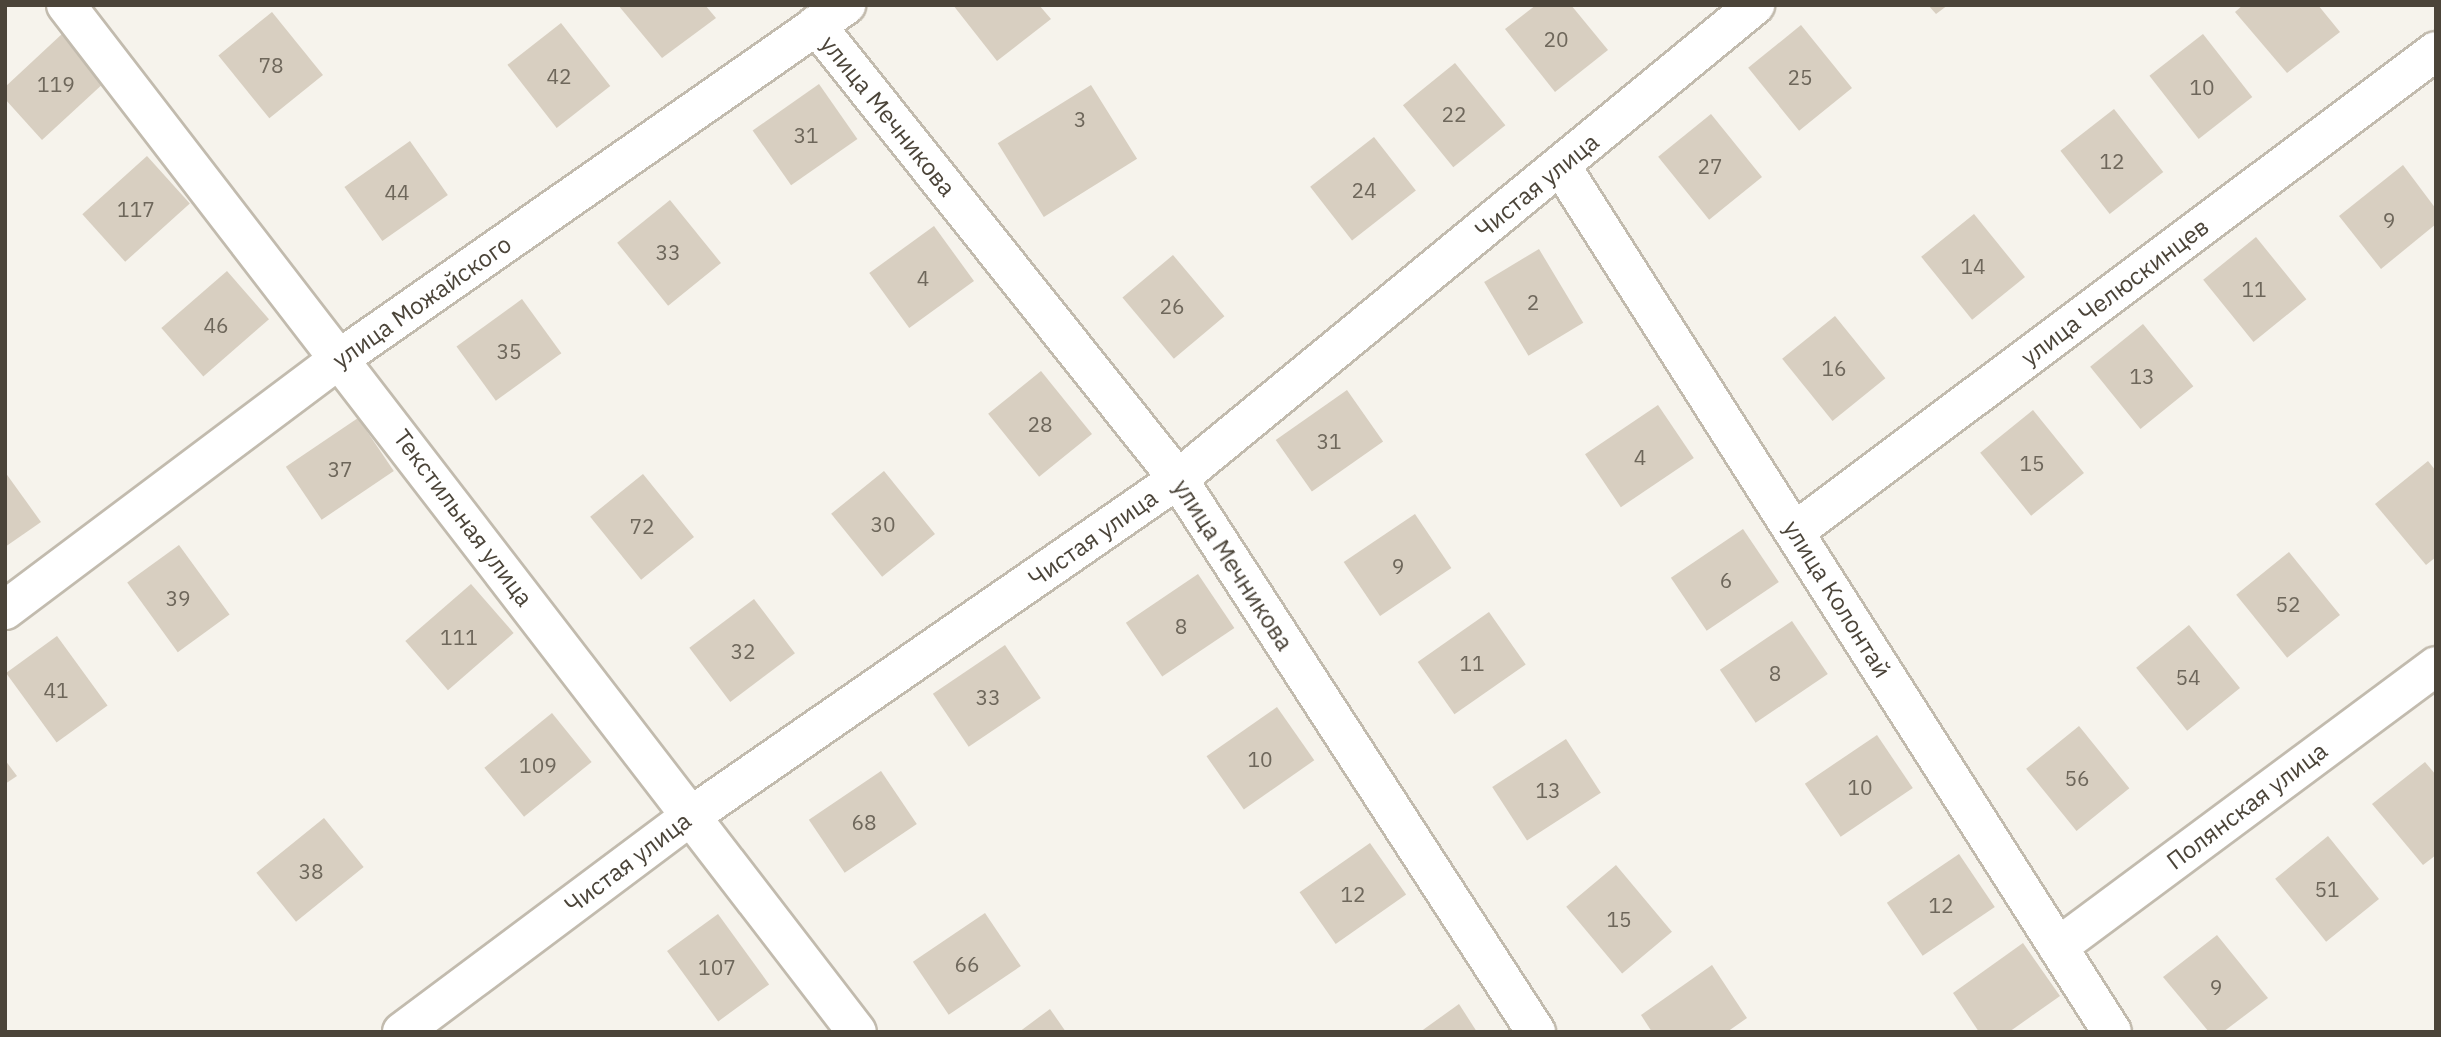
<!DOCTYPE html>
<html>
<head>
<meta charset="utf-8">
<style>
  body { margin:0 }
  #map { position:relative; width:2441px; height:1037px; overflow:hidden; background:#f6f3ec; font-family:"IBM Plex Sans",sans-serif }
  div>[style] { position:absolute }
  .building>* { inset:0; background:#d8cfc1; transform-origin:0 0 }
  .roads { filter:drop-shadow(2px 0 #c2bbae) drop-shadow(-2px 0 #c2bbae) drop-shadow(0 2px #c2bbae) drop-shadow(0 -2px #c2bbae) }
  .minor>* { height:38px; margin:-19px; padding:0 19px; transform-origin:19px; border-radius:19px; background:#fff }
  span { translate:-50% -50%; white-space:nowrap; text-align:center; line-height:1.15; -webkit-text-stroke:5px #fff; paint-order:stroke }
  .number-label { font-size:21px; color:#6e675b }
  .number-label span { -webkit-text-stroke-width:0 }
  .street-label { font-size:24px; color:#4b4439 }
  .frame { position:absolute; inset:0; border:7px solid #4b4439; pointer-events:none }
</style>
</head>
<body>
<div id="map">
  <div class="building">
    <div style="clip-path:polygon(618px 5px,705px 5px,716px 18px,662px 58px)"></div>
    <div style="clip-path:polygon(953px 5px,1039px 5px,1051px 19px,997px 61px)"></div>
    <div style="clip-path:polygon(1536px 5px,1571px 5px,1608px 50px,1555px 92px,1505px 29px)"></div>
    <div style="clip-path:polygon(1928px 5px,1948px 5px,1936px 14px)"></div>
    <div style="clip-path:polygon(2243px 5px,2318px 5px,2340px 32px,2287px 73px,2235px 12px)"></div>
    <div style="left:272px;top:12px;width:81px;height:69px;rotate:51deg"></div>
    <div style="left:561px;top:23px;width:80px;height:68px;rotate:52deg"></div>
    <div style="left:1801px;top:25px;width:81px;height:68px;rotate:51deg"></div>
    <div style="clip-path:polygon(63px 33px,106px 81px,42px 140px,5px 99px,5px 87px)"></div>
    <div style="left:2203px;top:34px;width:80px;height:68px;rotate:52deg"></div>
    <div style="left:1455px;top:63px;width:80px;height:67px;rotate:51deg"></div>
    <div style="left:819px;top:84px;width:67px;height:81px;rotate:55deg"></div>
    <div style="left:1091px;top:85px;width:87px;height:110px;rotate:58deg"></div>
    <div style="left:2114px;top:109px;width:80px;height:68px;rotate:52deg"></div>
    <div style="left:1711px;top:114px;width:81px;height:68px;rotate:51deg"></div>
    <div style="left:1374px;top:137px;width:68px;height:81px;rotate:52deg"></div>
    <div style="left:410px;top:141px;width:66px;height:80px;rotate:55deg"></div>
    <div style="left:147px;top:156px;width:64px;height:87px;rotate:48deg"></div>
    <div style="clip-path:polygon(2403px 165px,2436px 209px,2436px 224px,2381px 269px,2339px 216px)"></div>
    <div style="left:670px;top:200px;width:81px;height:68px;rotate:51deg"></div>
    <div style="left:1974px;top:214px;width:81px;height:68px;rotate:51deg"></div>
    <div style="left:934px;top:226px;width:68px;height:80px;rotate:54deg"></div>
    <div style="left:2256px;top:237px;width:80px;height:68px;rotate:51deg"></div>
    <div style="left:1539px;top:249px;width:86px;height:64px;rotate:59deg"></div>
    <div style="left:1173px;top:255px;width:80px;height:66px;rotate:50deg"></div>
    <div style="left:227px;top:271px;width:64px;height:87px;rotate:49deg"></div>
    <div style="left:522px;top:299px;width:67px;height:81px;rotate:54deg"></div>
    <div style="left:1835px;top:316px;width:80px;height:68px;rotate:51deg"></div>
    <div style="left:2143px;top:324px;width:80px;height:68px;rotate:51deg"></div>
    <div style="left:1041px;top:371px;width:81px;height:68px;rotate:51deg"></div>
    <div style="left:1347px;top:390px;width:63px;height:87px;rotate:55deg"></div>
    <div style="left:1658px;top:405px;width:64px;height:88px;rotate:56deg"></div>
    <div style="left:2033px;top:410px;width:81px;height:68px;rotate:51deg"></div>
    <div style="left:358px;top:418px;width:64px;height:87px;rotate:56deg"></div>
    <div style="clip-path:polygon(2428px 461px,2436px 471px,2436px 557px,2426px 565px,2375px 504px)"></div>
    <div style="left:884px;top:471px;width:81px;height:68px;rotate:51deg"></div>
    <div style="clip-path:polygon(5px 472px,41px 522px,5px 547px)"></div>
    <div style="left:643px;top:474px;width:81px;height:68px;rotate:51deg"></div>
    <div style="left:1415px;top:514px;width:65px;height:86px;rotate:56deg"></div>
    <div style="left:1743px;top:529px;width:64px;height:87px;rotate:56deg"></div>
    <div style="left:179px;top:545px;width:86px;height:64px;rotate:54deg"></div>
    <div style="left:2289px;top:552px;width:81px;height:68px;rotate:51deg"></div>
    <div style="left:1198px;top:574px;width:65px;height:87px;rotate:56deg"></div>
    <div style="left:471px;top:584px;width:65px;height:87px;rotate:49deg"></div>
    <div style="left:754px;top:599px;width:68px;height:81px;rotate:53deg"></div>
    <div style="left:1489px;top:612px;width:64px;height:87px;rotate:55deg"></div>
    <div style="left:1792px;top:621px;width:64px;height:87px;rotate:56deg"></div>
    <div style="left:2189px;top:625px;width:81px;height:68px;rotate:51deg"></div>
    <div style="left:57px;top:636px;width:86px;height:63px;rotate:54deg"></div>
    <div style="left:1005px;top:645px;width:64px;height:87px;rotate:56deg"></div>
    <div style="left:1277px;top:707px;width:65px;height:86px;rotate:55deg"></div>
    <div style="left:552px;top:713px;width:63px;height:87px;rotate:51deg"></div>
    <div style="left:2079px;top:726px;width:80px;height:68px;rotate:51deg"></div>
    <div style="left:1877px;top:735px;width:64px;height:87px;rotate:56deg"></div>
    <div style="left:1566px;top:739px;width:64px;height:88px;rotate:57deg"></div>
    <div style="clip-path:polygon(5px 760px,17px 776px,5px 784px)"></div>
    <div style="clip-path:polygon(2425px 762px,2436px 775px,2436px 855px,2423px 865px,2372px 804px)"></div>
    <div style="left:881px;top:771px;width:64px;height:87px;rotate:56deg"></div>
    <div style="left:324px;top:818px;width:63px;height:87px;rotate:51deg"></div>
    <div style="left:2328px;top:836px;width:81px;height:68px;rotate:51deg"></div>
    <div style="left:1370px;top:843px;width:63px;height:86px;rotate:55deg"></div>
    <div style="left:1959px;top:854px;width:64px;height:87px;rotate:56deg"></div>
    <div style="left:1616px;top:865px;width:87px;height:65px;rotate:50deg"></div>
    <div style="left:985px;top:913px;width:64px;height:87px;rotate:56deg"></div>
    <div style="left:718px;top:914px;width:87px;height:63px;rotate:54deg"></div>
    <div style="clip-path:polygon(2217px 935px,2268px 998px,2223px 1032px,2209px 1032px,2163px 977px)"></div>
    <div style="clip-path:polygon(2023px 943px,2060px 996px,2009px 1032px,1979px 1032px,1953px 993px)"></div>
    <div style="clip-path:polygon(1712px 965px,1747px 1018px,1727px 1032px,1652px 1032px,1641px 1015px)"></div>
    <div style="clip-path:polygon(1459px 1004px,1477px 1032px,1420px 1032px)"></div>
    <div style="clip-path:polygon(1050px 1009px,1066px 1032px,1019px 1032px)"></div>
  </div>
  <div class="roads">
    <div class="minor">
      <div style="left:66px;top:5px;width:1296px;rotate:52.4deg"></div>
      <div style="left:816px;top:25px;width:581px;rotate:51.43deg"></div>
      <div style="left:1178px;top:479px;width:659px;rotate:57.08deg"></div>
      <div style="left:1561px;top:166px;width:1026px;rotate:57.53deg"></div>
      <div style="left:1794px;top:532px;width:802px;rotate:-36.84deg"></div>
      <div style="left:5px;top:610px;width:421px;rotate:-36.9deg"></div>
      <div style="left:342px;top:357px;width:615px;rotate:-34.93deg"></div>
      <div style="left:2058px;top:947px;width:471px;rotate:-36.6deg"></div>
      <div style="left:402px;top:1032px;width:357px;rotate:-36.8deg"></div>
      <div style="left:688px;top:818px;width:596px;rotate:-34.68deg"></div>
      <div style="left:1178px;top:479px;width:747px;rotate:-39.4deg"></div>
    </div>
  </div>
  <div class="number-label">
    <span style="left:1556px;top:39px">20</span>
    <span style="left:271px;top:65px">78</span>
    <span style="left:559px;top:76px">42</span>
    <span style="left:1800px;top:77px">25</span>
    <span style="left:56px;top:84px">119</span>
    <span style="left:2202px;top:87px">10</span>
    <span style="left:1454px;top:114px">22</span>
    <span style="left:1080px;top:119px">3</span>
    <span style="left:806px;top:135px">31</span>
    <span style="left:2112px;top:161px">12</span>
    <span style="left:1710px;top:166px">27</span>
    <span style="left:1364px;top:190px">24</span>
    <span style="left:397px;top:192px">44</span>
    <span style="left:136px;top:209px">117</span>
    <span style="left:2389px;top:220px">9</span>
    <span style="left:668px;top:252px">33</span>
    <span style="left:1973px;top:266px">14</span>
    <span style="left:923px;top:278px">4</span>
    <span style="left:2254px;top:289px">11</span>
    <span style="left:1533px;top:302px">2</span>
    <span style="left:1172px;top:306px">26</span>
    <span style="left:216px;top:325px">46</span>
    <span style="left:509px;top:351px">35</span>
    <span style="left:1834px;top:368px">16</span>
    <span style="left:2142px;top:376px">13</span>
    <span style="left:1040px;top:424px">28</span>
    <span style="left:1329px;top:441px">31</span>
    <span style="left:1640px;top:457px">4</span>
    <span style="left:2032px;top:463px">15</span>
    <span style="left:340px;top:469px">37</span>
    <span style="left:883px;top:524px">30</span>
    <span style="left:642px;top:526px">72</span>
    <span style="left:1398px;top:566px">9</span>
    <span style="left:1726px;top:580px">6</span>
    <span style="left:178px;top:598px">39</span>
    <span style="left:2288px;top:604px">52</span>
    <span style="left:1181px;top:626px">8</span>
    <span style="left:459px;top:637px">111</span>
    <span style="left:743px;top:651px">32</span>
    <span style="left:1472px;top:663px">11</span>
    <span style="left:1775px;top:673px">8</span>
    <span style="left:2188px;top:677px">54</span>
    <span style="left:56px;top:690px">41</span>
    <span style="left:988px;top:697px">33</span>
    <span style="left:1260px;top:759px">10</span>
    <span style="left:538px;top:765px">109</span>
    <span style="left:2077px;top:778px">56</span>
    <span style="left:1860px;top:787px">10</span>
    <span style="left:1548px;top:790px">13</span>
    <span style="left:864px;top:822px">68</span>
    <span style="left:311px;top:871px">38</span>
    <span style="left:2327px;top:889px">51</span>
    <span style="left:1353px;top:894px">12</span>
    <span style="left:1941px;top:905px">12</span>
    <span style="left:1619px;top:919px">15</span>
    <span style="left:967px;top:964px">66</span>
    <span style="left:717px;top:967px">107</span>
    <span style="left:2216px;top:987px">9</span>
  </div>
  <div class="street-label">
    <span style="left:888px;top:116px;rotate:51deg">улица Мечникова</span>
    <span style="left:1537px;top:186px;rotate:-39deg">Чистая улица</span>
    <span style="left:2115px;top:292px;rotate:-37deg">улица Челюскинцев</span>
    <span style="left:422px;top:302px;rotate:-35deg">улица Можайского</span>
    <span style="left:463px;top:518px;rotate:53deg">Текстильная улица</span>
    <span style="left:1093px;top:538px;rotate:-35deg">Чистая улица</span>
    <span style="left:1233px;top:565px;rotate:57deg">улица Мечникова</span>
    <span style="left:1837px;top:599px;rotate:58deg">улица Колонтай</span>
    <span style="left:2247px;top:806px;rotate:-37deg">Полянская улица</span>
    <span style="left:628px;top:863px;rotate:-37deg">Чистая улица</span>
  </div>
  <div class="frame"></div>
</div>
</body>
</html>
